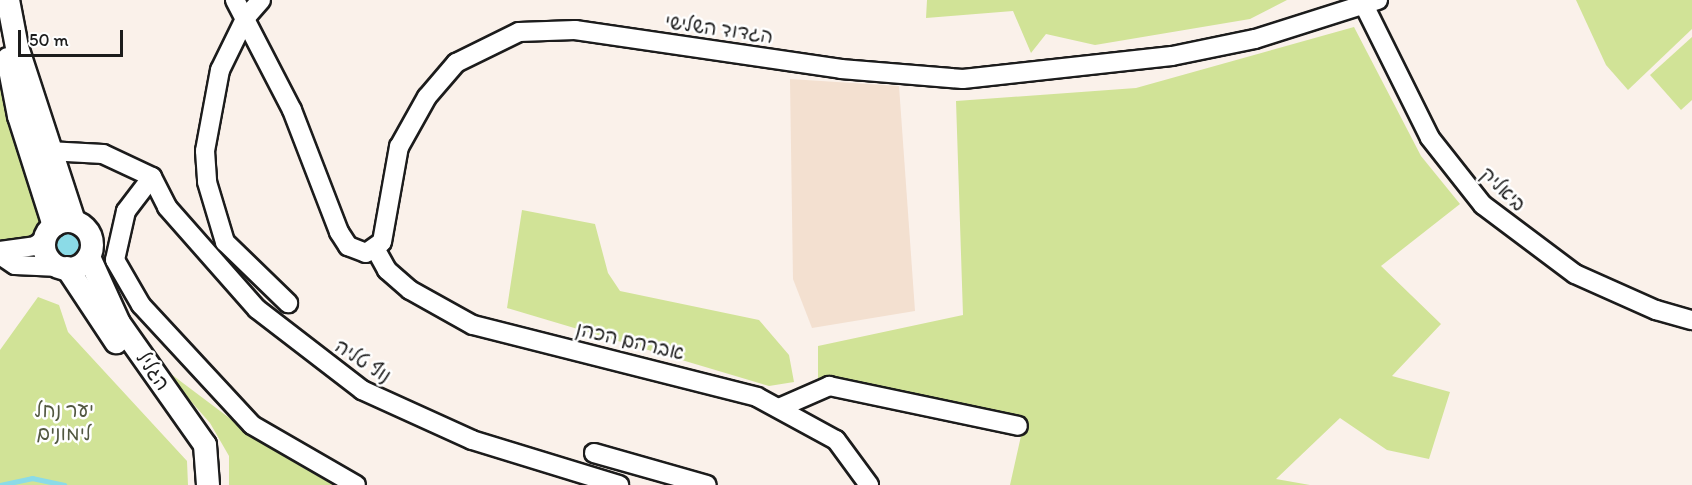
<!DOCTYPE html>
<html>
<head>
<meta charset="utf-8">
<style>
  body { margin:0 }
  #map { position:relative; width:1692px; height:485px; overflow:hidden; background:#faf1ea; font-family:Itim,"Playpen Sans Hebrew",sans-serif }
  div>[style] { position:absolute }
  .built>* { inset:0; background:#f3e0d0 }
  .green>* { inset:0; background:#d1e397 }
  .water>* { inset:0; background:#8bdbe7 }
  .round { border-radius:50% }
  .stream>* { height:4.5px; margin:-2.25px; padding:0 2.25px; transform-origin:2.25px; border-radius:2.25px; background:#8bdbe7 }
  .roads { filter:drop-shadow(2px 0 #1c1c1c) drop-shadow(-2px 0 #1c1c1c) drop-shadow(0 2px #1c1c1c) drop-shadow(0 -2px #1c1c1c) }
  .minor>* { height:18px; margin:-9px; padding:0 9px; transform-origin:9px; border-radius:9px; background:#fff }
  .major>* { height:22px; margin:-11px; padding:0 11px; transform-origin:11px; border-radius:11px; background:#fff }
  .major>.ring { margin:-11px; padding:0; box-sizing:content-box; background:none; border:22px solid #fff; border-radius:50% }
  span { translate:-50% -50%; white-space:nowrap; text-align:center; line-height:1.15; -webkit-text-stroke:5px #fff; paint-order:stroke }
  .street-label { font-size:20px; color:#1c1c1c }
  .park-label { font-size:20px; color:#525841 }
  .scale { position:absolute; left:18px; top:30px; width:105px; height:27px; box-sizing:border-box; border:3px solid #1c1c1c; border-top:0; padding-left:8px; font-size:18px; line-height:21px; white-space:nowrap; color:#1c1c1c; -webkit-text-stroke:4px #fff; paint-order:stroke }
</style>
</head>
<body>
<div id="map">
  <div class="built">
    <div style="clip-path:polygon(790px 79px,899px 86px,915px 311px,812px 328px,793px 279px)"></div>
  </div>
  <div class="green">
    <div style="clip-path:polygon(927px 0,1287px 0,1250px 19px,1095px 45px,1046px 34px,1031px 53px,1013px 11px,926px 18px)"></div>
    <div style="clip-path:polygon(1576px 0,1692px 0,1692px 29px,1628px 90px,1606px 65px)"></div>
    <div style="clip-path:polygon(1354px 27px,1421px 156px,1460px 204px,1381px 266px,1441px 324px,1392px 376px,1450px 392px,1429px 459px,1387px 450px,1340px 418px,1276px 479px,1310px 485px,1010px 485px,1023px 427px,818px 381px,818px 346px,963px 315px,956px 101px,1136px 88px)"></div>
    <div style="clip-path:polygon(1692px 37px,1692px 100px,1681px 110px,1650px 75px)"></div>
    <div style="clip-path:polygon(0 50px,41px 212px,36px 236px,7px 245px,0 239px)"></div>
    <div style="clip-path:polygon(522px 210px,595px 224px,608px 273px,620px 291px,759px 320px,789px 355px,794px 382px,769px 386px,507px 308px)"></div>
    <div style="clip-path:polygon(38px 297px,59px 305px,68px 332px,187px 461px,188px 485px,0 485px,0 350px)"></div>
    <div style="clip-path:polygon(159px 365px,268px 447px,333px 485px,229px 485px,229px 456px,210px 423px)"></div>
  </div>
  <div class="water">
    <div class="round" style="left:50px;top:227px;width:38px;height:38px"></div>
  </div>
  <div class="stream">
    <div style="left:0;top:485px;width:33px;rotate:-12deg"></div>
    <div style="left:32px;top:478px;width:33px;rotate:12deg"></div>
  </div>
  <div class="roads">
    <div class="minor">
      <div style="left:235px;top:0;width:124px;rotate:62.6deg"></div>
      <div style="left:292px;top:110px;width:131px;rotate:68.9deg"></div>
      <div style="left:339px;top:232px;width:17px;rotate:57deg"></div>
      <div style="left:348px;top:246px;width:19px;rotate:21deg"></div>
      <div style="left:366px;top:253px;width:19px;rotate:-35deg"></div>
      <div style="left:382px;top:242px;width:97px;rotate:-79.9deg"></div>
      <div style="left:399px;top:147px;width:57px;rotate:-60.8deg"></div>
      <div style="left:427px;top:97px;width:45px;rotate:-49.5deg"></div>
      <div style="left:456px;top:63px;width:70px;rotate:-26.2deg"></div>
      <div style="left:519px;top:32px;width:56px;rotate:-2deg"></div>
      <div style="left:575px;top:30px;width:269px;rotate:8.3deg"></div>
      <div style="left:841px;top:69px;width:122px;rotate:4.7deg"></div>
      <div style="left:963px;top:79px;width:210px;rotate:-6.3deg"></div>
      <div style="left:1172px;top:56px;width:85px;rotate:-11.6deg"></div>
      <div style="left:1255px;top:39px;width:129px;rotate:-17.6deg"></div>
      <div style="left:261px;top:0;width:23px;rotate:131deg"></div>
      <div style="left:246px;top:17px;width:59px;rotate:116.1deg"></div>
      <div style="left:220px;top:70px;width:82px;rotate:100.5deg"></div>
      <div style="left:205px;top:151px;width:31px;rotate:86deg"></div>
      <div style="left:207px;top:182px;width:63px;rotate:73.3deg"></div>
      <div style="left:225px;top:242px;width:88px;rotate:44.1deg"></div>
      <div style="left:1364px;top:5px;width:148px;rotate:63.6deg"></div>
      <div style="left:1430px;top:138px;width:85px;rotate:51.7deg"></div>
      <div style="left:1483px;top:205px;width:115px;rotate:36.9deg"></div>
      <div style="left:1575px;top:274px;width:89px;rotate:24deg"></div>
      <div style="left:1656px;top:310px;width:37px;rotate:16deg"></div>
      <div style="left:48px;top:151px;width:55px;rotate:3.1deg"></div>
      <div style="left:103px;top:154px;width:54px;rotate:25.1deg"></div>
      <div style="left:152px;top:177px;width:34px;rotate:63deg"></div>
      <div style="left:167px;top:207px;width:136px;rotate:48.6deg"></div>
      <div style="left:257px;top:309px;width:133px;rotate:37.6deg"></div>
      <div style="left:362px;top:390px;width:121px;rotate:24.4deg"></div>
      <div style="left:472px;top:440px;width:154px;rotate:17deg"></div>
      <div style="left:152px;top:177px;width:43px;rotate:127.4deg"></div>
      <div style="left:126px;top:211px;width:50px;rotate:102.7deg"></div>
      <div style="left:115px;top:260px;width:52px;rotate:60deg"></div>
      <div style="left:141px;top:305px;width:163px;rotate:47.2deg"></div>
      <div style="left:252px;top:425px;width:120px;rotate:30deg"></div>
      <div style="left:376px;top:250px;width:23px;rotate:61deg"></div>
      <div style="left:387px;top:270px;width:30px;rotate:41deg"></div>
      <div style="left:410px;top:290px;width:72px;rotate:29.1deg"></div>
      <div style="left:473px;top:325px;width:293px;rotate:14.2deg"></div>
      <div style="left:757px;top:397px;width:90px;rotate:28.6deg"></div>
      <div style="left:836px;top:440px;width:56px;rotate:53.7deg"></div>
      <div style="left:0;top:251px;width:35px;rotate:-8deg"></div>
      <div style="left:35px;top:246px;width:14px;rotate:-36deg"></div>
      <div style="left:0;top:255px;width:18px;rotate:34deg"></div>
      <div style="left:15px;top:265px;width:44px;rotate:2.6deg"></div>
      <div style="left:779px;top:408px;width:55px;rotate:-23.7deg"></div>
      <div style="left:829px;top:386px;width:193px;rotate:11.9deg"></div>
      <div style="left:594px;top:453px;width:117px;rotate:15.8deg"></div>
    </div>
    <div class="major">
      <div style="left:8px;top:0;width:48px;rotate:79.2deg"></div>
      <div style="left:17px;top:47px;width:183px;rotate:71.9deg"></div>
      <div style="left:8px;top:59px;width:58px;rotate:79.1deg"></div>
      <div style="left:19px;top:116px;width:115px;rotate:72.3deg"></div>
      <div class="ring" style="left:44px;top:221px;width:26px;height:26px"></div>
      <div style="left:89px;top:257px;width:72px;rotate:65.6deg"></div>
      <div style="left:119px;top:323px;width:149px;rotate:54.8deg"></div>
      <div style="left:205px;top:445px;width:40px;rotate:85.7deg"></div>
      <div style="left:67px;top:268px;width:89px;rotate:56.5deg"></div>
    </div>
  </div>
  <div class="street-label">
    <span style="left:719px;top:29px;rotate:8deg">הגדוד השלישי</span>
    <span style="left:1503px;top:189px;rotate:44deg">ביאליק</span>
    <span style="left:630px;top:341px;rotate:13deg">אברהם הכהן</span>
    <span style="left:363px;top:361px;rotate:33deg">נוף טליה</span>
    <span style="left:153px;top:371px;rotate:55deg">הגליל</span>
  </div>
  <div class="park-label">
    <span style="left:64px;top:422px">יער נחל<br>לימונים</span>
  </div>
  <div class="scale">50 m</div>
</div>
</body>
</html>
